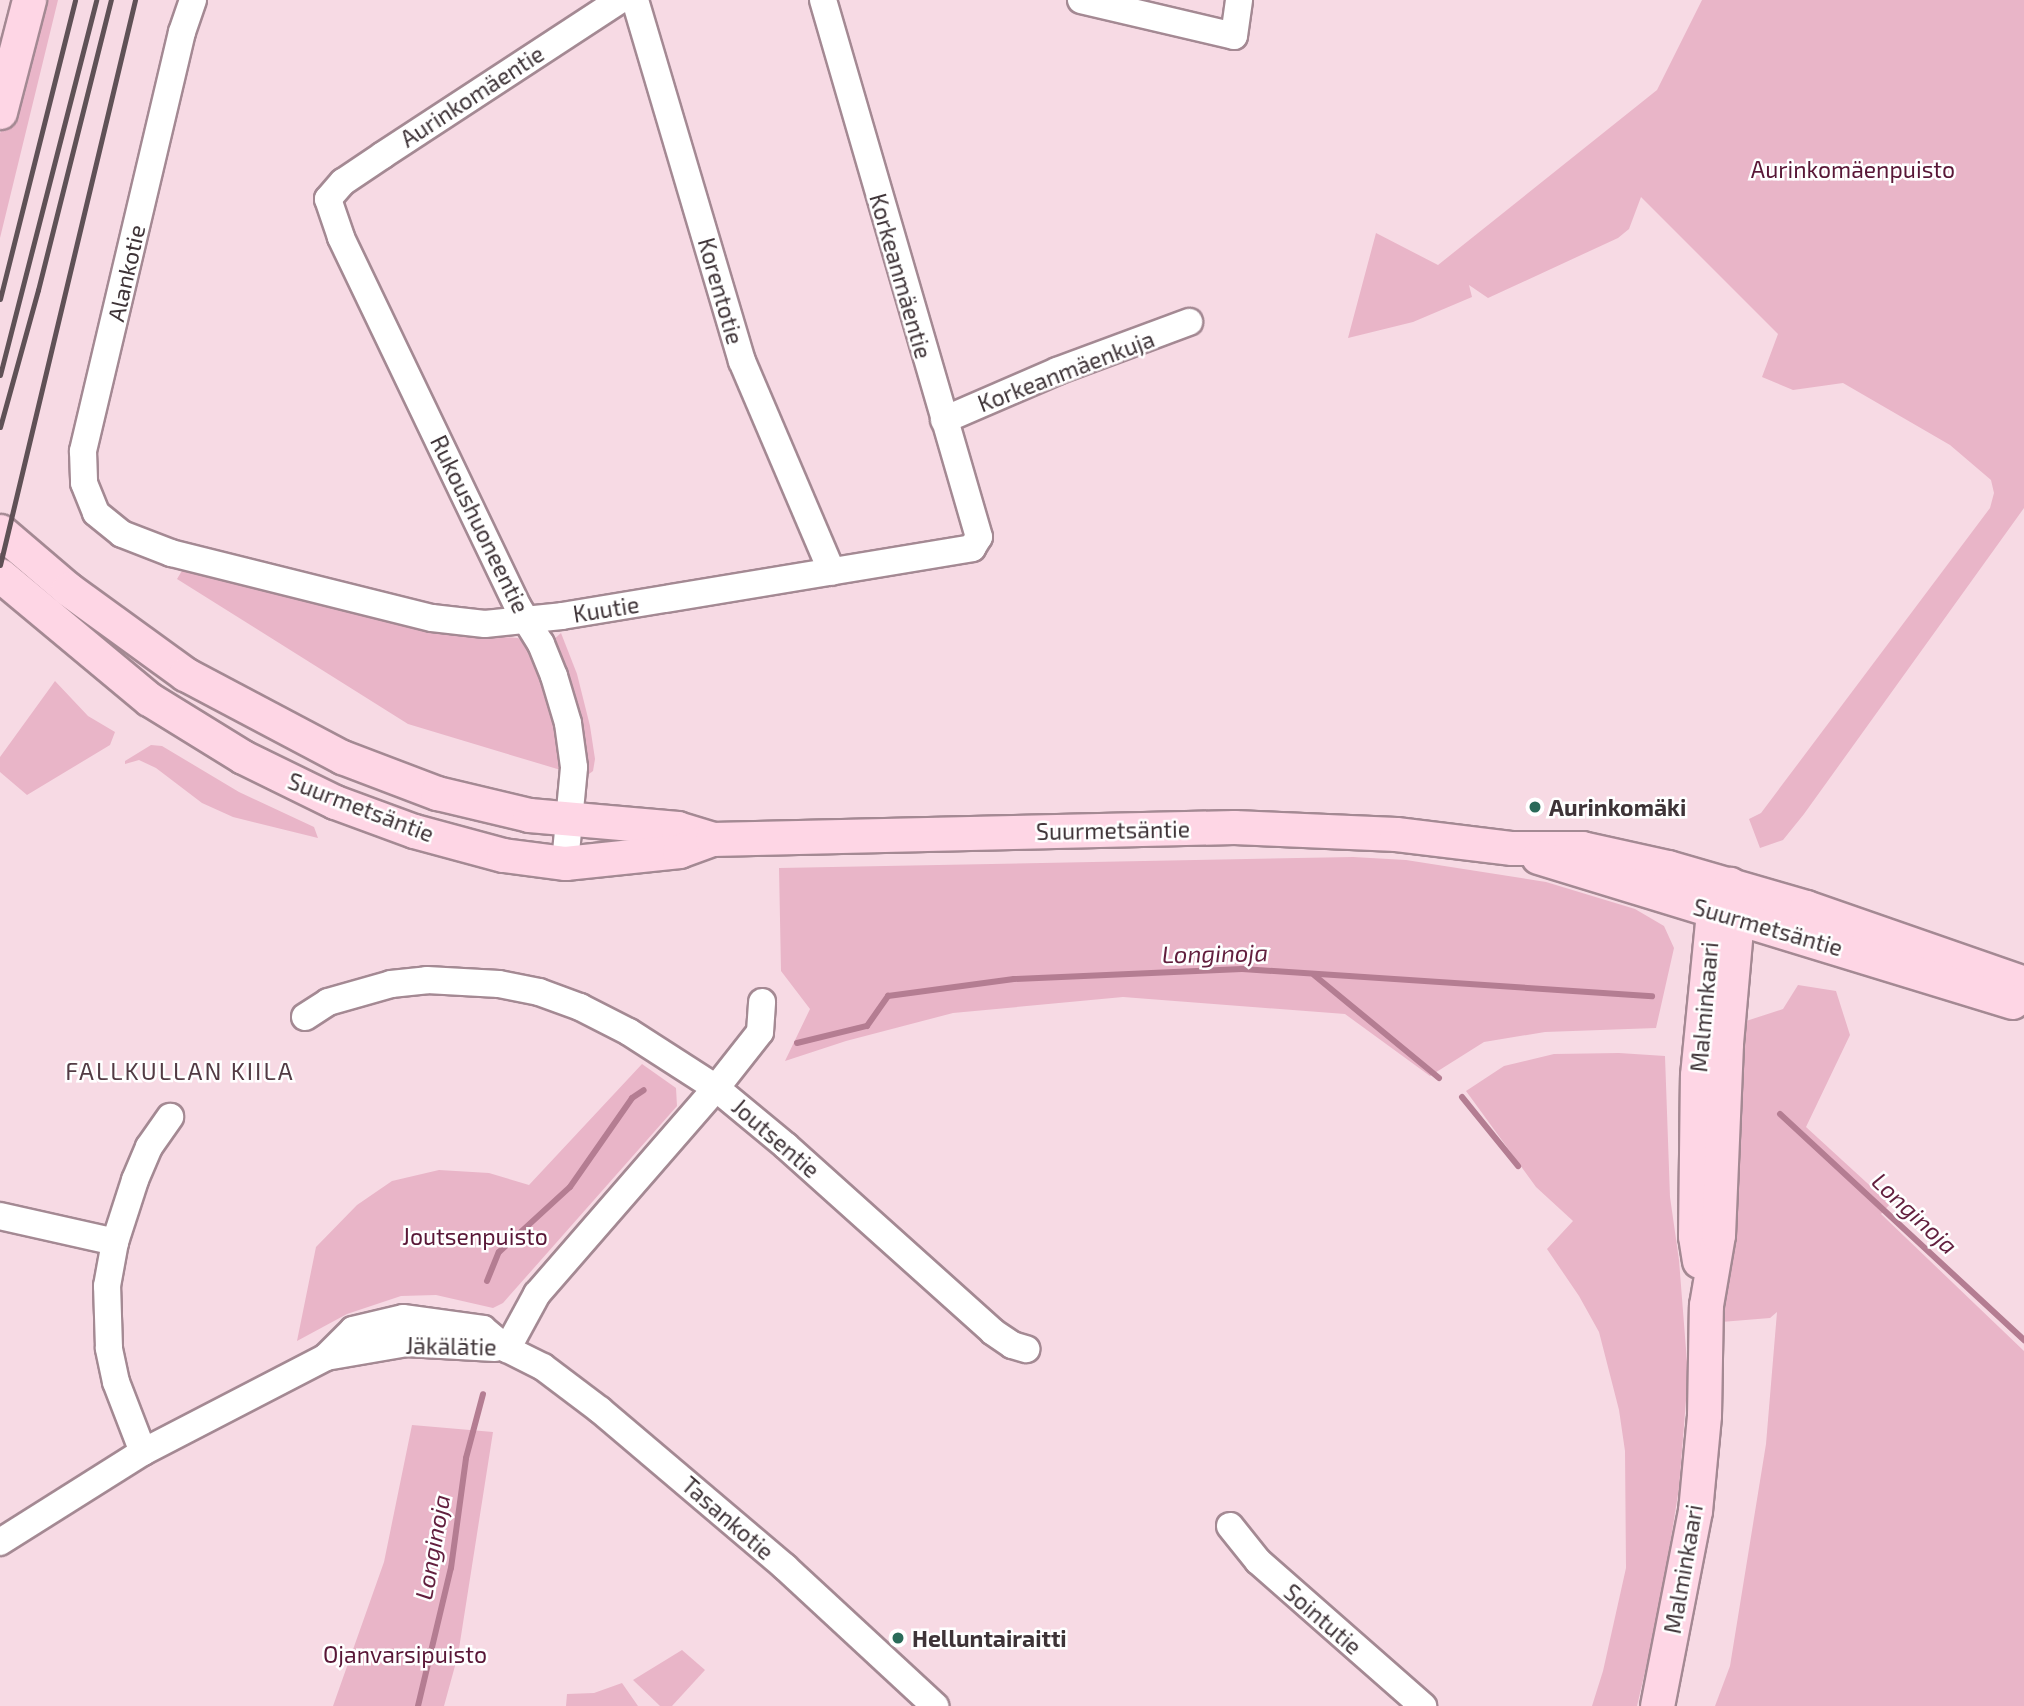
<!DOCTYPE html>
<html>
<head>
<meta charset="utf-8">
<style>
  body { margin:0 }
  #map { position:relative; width:2024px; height:1706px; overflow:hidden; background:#f7dae4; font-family:"Exo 2",sans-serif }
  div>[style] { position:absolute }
  .green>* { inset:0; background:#e9b5c8 }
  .stream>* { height:6px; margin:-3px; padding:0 3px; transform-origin:3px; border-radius:3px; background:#b47d92 }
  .roads { filter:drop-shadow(2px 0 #a48993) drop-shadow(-2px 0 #a48993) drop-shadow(0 2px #a48993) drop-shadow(0 -2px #a48993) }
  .minor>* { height:26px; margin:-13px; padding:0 13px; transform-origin:13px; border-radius:13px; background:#fff }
  .major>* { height:33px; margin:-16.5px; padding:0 16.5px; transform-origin:16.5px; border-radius:16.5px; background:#fed6e5 }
  .rail>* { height:5px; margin:-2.5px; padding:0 2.5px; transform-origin:2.5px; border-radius:2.5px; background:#5f5156 }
  .dots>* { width:19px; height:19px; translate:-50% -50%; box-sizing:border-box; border:4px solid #fff; border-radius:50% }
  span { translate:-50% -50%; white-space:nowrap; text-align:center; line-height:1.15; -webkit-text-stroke:5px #fff; paint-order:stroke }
  .street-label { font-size:23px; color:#3e3337 }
  .park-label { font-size:23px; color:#591737 }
  .poi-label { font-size:23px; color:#3e3337; font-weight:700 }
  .left { translate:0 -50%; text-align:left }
  .water-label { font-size:24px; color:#621f3e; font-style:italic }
  .neighbourhood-label { font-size:24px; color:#523b44; letter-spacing:2px }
</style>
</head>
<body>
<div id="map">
  <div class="green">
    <div style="clip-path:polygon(41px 0,58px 0,0 238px,0 133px,7px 122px)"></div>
    <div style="clip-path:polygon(1702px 0,2024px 0,2024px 508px,1804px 814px,1783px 840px,1760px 848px,1749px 819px,1761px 813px,1990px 508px,1994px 493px,1991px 480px,1950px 445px,1843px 383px,1793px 390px,1762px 377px,1778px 334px,1641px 197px,1629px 229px,1618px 238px,1488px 298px,1469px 285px,1472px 297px,1413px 322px,1348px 338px,1376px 233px,1438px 265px,1657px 90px)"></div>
    <div style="clip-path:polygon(183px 569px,454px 633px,518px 638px,529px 646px,549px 693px,564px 771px,408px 724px,177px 579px)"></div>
    <div style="clip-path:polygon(561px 633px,577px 674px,590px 726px,595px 759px,593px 771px,589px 774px,582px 774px,552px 641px)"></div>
    <div style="clip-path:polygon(55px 681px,88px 716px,115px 732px,110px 745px,27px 795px,0 772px,0 757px)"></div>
    <div style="clip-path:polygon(151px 745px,162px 746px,239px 792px,314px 827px,318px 838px,233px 817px,202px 803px,156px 768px,139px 760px,125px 764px,125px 761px)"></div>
    <div style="clip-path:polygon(1353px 857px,1406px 860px,1546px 882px,1635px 909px,1664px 926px,1674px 948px,1656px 1028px,1545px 1032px,1484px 1042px,1430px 1076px,1345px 1014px,1123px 997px,953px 1013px,846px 1041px,785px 1061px,810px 1009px,781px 971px,779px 868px)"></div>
    <div style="clip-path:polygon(1798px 985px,1836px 991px,1850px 1035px,1806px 1127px,1890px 1204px,1881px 1214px,2024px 1351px,2024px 1706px,1715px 1706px,1730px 1666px,1766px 1444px,1777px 1312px,1770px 1318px,1721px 1322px,1737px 1024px,1783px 1009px)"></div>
    <div style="clip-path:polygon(1619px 1053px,1665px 1056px,1670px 1197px,1679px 1260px,1688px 1375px,1679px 1488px,1660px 1607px,1637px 1706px,1592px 1706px,1603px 1671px,1626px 1568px,1625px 1451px,1619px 1410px,1599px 1332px,1579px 1296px,1547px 1249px,1573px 1221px,1536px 1187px,1466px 1091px,1504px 1066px,1554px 1054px)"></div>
    <div style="clip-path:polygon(642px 1064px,676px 1088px,677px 1106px,503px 1303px,493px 1308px,436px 1295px,401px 1296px,347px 1314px,297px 1341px,316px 1247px,357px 1205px,392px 1181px,439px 1170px,489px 1173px,529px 1185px)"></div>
    <div style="clip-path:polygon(412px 1425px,493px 1432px,458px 1655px,444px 1706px,333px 1706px,384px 1562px)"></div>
    <div style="clip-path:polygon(682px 1650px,705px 1670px,672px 1706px,660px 1706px,633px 1680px)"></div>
    <div style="clip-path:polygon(622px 1683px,638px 1706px,566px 1706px,567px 1694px,594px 1693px)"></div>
  </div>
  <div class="stream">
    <div style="left:1314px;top:975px;width:162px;rotate:39.5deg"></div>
    <div style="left:797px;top:1043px;width:72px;rotate:-13.7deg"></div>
    <div style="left:867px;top:1026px;width:37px;rotate:-55deg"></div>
    <div style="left:888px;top:996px;width:127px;rotate:-7.7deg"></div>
    <div style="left:1014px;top:979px;width:228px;rotate:-2.5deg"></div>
    <div style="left:1242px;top:969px;width:411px;rotate:3.8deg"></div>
    <div style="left:1462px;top:1097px;width:89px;rotate:50.9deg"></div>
    <div style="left:1780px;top:1114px;width:333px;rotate:42.8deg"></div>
    <div style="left:487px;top:1281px;width:31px;rotate:-68deg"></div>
    <div style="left:499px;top:1252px;width:96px;rotate:-42.5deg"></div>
    <div style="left:570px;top:1187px;width:108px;rotate:-55.1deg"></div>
    <div style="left:632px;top:1098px;width:14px;rotate:-34deg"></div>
    <div style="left:418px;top:1706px;width:142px;rotate:-76.6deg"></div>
    <div style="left:451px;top:1568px;width:111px;rotate:-82.2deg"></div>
    <div style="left:466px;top:1458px;width:66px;rotate:-75.1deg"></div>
  </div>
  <div class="roads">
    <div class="minor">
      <div style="left:193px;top:0;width:34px;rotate:109deg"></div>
      <div style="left:182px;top:32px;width:431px;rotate:103.3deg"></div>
      <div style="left:83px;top:451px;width:32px;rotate:88deg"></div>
      <div style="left:84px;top:483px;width:32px;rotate:68deg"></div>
      <div style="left:96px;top:513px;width:33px;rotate:39deg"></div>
      <div style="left:122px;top:534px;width:53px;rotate:21.2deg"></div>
      <div style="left:171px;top:553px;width:269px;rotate:14deg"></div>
      <div style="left:432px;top:618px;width:53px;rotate:6.5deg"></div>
      <div style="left:485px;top:624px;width:77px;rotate:-5.9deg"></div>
      <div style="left:562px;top:616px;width:416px;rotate:-9.4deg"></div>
      <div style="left:972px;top:548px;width:13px;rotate:-58deg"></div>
      <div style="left:979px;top:537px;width:559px;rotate:-106.2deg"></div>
      <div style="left:635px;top:0;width:377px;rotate:73.5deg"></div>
      <div style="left:742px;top:361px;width:229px;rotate:66.9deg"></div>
      <div style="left:1081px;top:0;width:157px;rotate:13.2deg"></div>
      <div style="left:1234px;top:36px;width:36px;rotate:-82deg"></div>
      <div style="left:944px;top:420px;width:123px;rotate:-23.4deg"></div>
      <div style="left:1057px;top:371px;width:141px;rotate:-20.4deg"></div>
      <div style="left:565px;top:863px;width:96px;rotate:-84.6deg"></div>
      <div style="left:574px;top:767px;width:44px;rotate:-97.8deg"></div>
      <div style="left:568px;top:723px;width:49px;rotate:-106.6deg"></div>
      <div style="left:554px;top:676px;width:35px;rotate:-112deg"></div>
      <div style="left:541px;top:644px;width:44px;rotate:-121.9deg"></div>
      <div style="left:518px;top:607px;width:410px;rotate:-115.6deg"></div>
      <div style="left:341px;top:237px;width:40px;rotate:-108.9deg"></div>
      <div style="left:328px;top:199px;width:23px;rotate:-49deg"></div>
      <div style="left:343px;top:182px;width:48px;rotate:-34deg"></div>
      <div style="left:383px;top:155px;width:283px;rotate:-33.2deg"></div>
      <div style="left:305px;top:1017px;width:27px;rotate:-33deg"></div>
      <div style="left:328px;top:1002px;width:66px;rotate:-15.9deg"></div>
      <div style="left:391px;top:984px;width:36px;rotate:-6deg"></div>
      <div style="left:427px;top:980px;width:72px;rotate:3.2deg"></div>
      <div style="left:499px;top:984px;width:41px;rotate:11.3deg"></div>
      <div style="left:539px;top:992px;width:44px;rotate:20.1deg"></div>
      <div style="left:580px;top:1007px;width:55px;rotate:27deg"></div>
      <div style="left:629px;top:1032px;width:103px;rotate:32.8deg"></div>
      <div style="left:716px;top:1088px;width:71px;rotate:-51.8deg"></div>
      <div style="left:760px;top:1032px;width:30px;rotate:-86deg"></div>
      <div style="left:0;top:1216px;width:118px;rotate:12.7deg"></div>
      <div style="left:507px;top:1349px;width:63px;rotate:-61.4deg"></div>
      <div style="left:537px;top:1294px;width:273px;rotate:-49deg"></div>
      <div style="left:716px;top:1088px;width:91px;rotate:39.6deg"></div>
      <div style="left:786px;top:1146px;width:278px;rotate:41.9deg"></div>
      <div style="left:993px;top:1332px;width:23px;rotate:34deg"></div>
      <div style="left:1012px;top:1345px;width:15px;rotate:16deg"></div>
      <div style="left:326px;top:1357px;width:38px;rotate:-45deg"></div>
      <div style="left:353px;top:1330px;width:51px;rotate:-13.5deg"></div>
      <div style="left:403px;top:1318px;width:81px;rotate:7.8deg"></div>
      <div style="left:483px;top:1329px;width:31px;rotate:40deg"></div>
      <div style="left:507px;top:1349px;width:40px;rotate:26.6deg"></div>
      <div style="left:543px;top:1367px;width:71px;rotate:37deg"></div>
      <div style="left:600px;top:1410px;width:243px;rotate:40.3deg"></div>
      <div style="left:785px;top:1567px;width:205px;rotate:42.8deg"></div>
      <div style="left:143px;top:1452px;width:75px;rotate:-111.1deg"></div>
      <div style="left:116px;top:1382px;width:35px;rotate:-102deg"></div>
      <div style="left:109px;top:1348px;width:62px;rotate:-91.8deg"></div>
      <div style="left:107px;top:1286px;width:45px;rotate:-79.7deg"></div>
      <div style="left:115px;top:1242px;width:65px;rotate:-72.1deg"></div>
      <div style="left:135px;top:1180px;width:36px;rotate:-67deg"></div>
      <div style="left:149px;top:1147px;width:37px;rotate:-55deg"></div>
      <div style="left:1230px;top:1526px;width:45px;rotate:51.3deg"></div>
      <div style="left:1258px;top:1561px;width:220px;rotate:41.3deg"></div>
      <div style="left:0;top:1542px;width:169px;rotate:-32.2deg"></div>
      <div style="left:143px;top:1452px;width:206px;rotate:-27.4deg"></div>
      <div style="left:326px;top:1357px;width:81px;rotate:-9.9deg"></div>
      <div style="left:406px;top:1343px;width:89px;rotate:3.2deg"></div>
    </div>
    <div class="major">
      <div style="left:0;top:112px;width:116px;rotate:-75.5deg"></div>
      <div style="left:0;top:531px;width:89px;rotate:40.5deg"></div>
      <div style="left:68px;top:589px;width:145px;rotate:36deg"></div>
      <div style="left:185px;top:674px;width:178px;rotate:27.9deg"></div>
      <div style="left:342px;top:757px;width:102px;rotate:20.8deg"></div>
      <div style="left:437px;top:793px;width:95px;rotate:13.4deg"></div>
      <div style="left:529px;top:815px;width:149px;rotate:5deg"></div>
      <div style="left:677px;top:828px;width:37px;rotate:17deg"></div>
      <div style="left:0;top:575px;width:194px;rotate:39.8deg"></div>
      <div style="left:149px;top:699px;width:110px;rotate:31.7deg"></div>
      <div style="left:243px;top:757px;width:102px;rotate:26.1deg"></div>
      <div style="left:335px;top:802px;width:84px;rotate:20.2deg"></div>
      <div style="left:414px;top:831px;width:92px;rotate:15.1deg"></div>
      <div style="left:503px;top:855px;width:63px;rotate:7.4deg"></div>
      <div style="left:565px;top:863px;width:115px;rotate:-6deg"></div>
      <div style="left:679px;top:851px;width:35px;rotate:-20deg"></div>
      <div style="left:712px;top:839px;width:522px;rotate:-1.32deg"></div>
      <div style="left:1234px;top:827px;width:162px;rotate:2.5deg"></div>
      <div style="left:1396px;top:834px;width:117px;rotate:6.9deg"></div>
      <div style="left:1512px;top:848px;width:70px"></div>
      <div style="left:1582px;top:848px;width:88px;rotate:12.5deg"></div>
      <div style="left:1668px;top:867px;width:144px;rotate:16.2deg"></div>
      <div style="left:1806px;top:907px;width:231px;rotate:19.2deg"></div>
      <div style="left:1538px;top:857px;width:496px;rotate:17deg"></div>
      <div style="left:1699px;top:1261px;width:25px;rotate:-99deg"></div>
      <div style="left:1695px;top:1236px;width:161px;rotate:-89.3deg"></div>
      <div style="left:1697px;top:1075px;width:165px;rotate:-84.4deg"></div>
      <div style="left:1713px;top:911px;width:22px;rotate:-56deg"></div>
      <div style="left:1657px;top:1706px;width:199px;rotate:-79deg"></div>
      <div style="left:1695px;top:1511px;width:96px;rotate:-84.6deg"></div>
      <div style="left:1704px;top:1415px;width:110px;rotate:-89deg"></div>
      <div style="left:1706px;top:1305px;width:71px;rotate:-80.3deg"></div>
      <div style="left:1718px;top:1235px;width:192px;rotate:-87.6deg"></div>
      <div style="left:1726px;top:1043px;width:126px;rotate:-85deg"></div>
      <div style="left:1737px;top:917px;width:34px;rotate:-102deg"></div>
    </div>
  </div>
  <div class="rail">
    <div style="left:0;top:299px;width:308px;rotate:-75.9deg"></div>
    <div style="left:0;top:375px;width:387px;rotate:-75.6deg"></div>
    <div style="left:0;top:427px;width:142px;rotate:-74.5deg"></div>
    <div style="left:38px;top:290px;width:299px;rotate:-75.9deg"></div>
    <div style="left:0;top:565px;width:581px;rotate:-76.56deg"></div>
  </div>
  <div class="dots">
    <div style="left:1535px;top:807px;background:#2a6a59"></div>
    <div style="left:898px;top:1638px;background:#2a6a59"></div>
  </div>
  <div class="street-label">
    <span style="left:472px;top:96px;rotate:-33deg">Aurinkomäentie</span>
    <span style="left:126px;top:273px;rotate:-77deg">Alankotie</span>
    <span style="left:901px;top:276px;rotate:74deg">Korkeanmäentie</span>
    <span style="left:721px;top:291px;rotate:74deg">Korentotie</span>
    <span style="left:1066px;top:371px;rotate:-21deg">Korkeanmäenkuja</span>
    <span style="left:480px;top:524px;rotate:64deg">Rukoushuoneentie</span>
    <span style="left:606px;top:609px;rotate:-9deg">Kuutie</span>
    <span style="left:361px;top:807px;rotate:21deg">Suurmetsäntie</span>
    <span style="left:1113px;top:830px;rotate:-1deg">Suurmetsäntie</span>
    <span style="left:1768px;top:927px;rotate:16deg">Suurmetsäntie</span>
    <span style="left:1704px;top:1007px;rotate:-85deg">Malminkaari</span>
    <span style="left:776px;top:1138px;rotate:41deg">Joutsentie</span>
    <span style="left:451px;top:1346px;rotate:1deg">Jäkälätie</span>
    <span style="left:728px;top:1518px;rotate:41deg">Tasankotie</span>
    <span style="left:1683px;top:1569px;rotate:-80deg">Malminkaari</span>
    <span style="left:1323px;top:1619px;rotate:41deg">Sointutie</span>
  </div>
  <div class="park-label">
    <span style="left:1853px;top:169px">Aurinkomäenpuisto</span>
    <span style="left:475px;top:1236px">Joutsenpuisto</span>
    <span style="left:405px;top:1654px">Ojanvarsipuisto</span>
  </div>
  <div class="poi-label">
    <span class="left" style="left:1549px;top:807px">Aurinkomäki</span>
    <span class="left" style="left:912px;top:1638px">Helluntairaitti</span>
  </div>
  <div class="water-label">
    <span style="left:1215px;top:953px;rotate:-1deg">Longinoja</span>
    <span style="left:1915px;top:1213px;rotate:43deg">Longinoja</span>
    <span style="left:432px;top:1547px;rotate:-80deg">Longinoja</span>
  </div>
  <div class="neighbourhood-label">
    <span style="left:180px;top:1071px">FALLKULLAN KIILA</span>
  </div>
</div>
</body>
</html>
